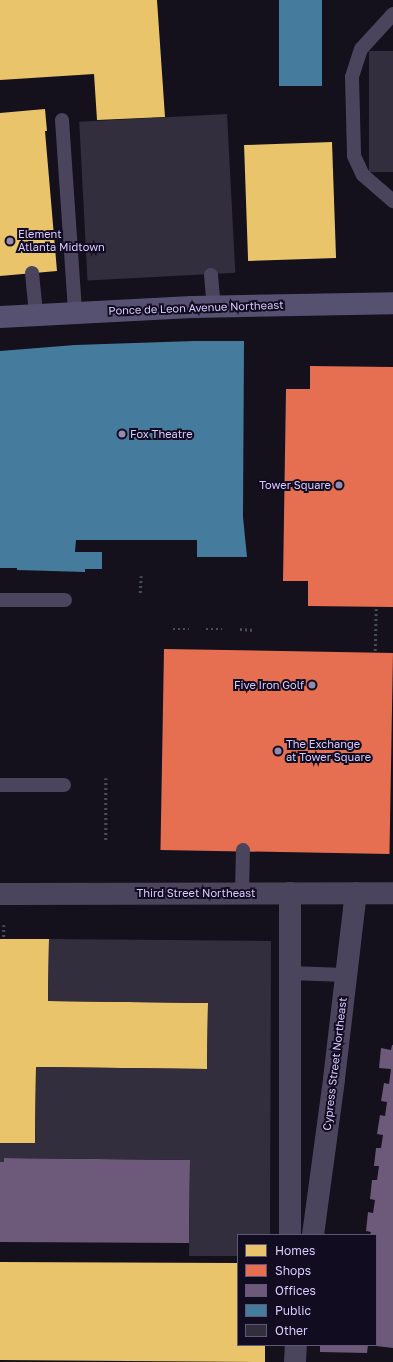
<!DOCTYPE html>
<html>
<head>
<meta charset="utf-8">
<style>
  body { margin:0 }
  #map { position:relative; width:393px; height:1362px; overflow:hidden; background:#14101c; font-family:"Golos Text",sans-serif }
  div>[style] { position:absolute }
  .homes>* { inset:0; background:#e9c46a; transform-origin:0 0 }
  .shops>* { inset:0; background:#e76f51; transform-origin:0 0 }
  .offices>* { inset:0; background:#6d597a }
  .public>* { inset:0; background:#457b9d; transform-origin:0 0 }
  .building>* { inset:0; background:#322e3e; transform-origin:0 0 }
  .path>* { height:2.5px; margin-top:-1.25px; transform-origin:0; background:repeating-linear-gradient(90deg,#444e5d 0 2px,transparent 0 5px) }
  .service>* { height:14px; margin:-7px; padding:0 7px; transform-origin:7px; border-radius:7px; background:#4a455d }
  .minor>* { height:22px; margin:-11px; padding:0 11px; transform-origin:11px; border-radius:11px; background:#4a455d }
  .secondary>* { height:22px; margin:-11px; padding:0 11px; transform-origin:11px; border-radius:11px; background:#565170 }
  .dots>* { width:11px; height:11px; translate:-50% -50%; box-sizing:border-box; border:2px solid #120c20; border-radius:50% }
  span { translate:-50% -50%; white-space:nowrap; text-align:center; line-height:1.15; -webkit-text-stroke:4px #120c20; paint-order:stroke }
  .poi-label { font-size:11px; color:#d8cbff }
  .left { translate:0 -50%; text-align:left }
  .right { translate:-100% -50%; text-align:right }
  .street-label { font-size:11px; color:#d8cbff }
  .legend { position:absolute; left:237px; top:1234px; width:140px; height:112px; box-sizing:border-box; background:#120c20; border:1px solid #615879; margin:0; padding:5px 7px; list-style:none; font-size:12px; color:#d8cbff }
  .legend li { display:flex; align-items:center; gap:8px; height:20px }
  .legend b { width:20px; border:1px solid #615879 }
</style>
</head>
<body>
<div id="map">
  <div class="homes">
    <div style="clip-path:polygon(0 0,157px 0,165px 117px,97px 120px,94px 74px,0 80px)"></div>
    <div style="clip-path:polygon(45px 109px,47px 131px,45px 131px,57px 271px,0 276px,0 113px)"></div>
    <div style="left:332px;top:142px;width:116px;height:88px;rotate:88deg"></div>
    <div style="clip-path:polygon(0 939px,49px 939px,48px 1001px,208px 1003px,207px 1069px,36px 1067px,35px 1143px,0 1143px)"></div>
    <div style="clip-path:polygon(0 1262px,238px 1263px,238px 1345px,265px 1345px,265px 1362px,0 1360px)"></div>
  </div>
  <div class="shops">
    <div style="clip-path:polygon(310px 366px,393px 367px,393px 607px,308px 606px,308px 581px,283px 581px,286px 389px,310px 389px)"></div>
    <div style="left:164px;top:649px;width:229px;height:201px;rotate:1deg"></div>
  </div>
  <div class="offices">
    <div style="clip-path:polygon(392px 1045px,393px 1045px,393px 1348px,376px 1346px,376px 1235px,370px 1235px,371px 1232px,366px 1231px,368px 1212px,373px 1213px,375px 1200px,370px 1199px,372px 1180px,377px 1180px,379px 1166px,374px 1166px,376px 1148px,381px 1148px,383px 1135px,377px 1134px,380px 1115px,385px 1116px,387px 1102px,381px 1101px,384px 1083px,389px 1084px,391px 1069px,379px 1068px,381px 1048px,391px 1050px)"></div>
    <div style="clip-path:polygon(4px 1158px,190px 1160px,189px 1243px,0 1242px,0 1162px,4px 1162px)"></div>
    <div style="clip-path:polygon(320px 1345px,368px 1345px,367px 1353px,320px 1352px)"></div>
  </div>
  <div class="public">
    <div style="left:279px;top:0;width:43px;height:86px"></div>
    <div style="clip-path:polygon(194px 341px,244px 341px,243px 517px,247px 557px,197px 557px,197px 540px,76px 540px,75px 552px,102px 552px,102px 569px,85px 569px,85px 572px,17px 570px,17px 568px,0 568px,0 351px,75px 345px)"></div>
  </div>
  <div class="building">
    <div style="left:369px;top:51px;width:24px;height:121px"></div>
    <div style="left:227px;top:114px;width:159px;height:148px;rotate:87deg"></div>
    <div style="clip-path:polygon(49px 939px,271px 941px,270px 1235px,238px 1235px,238px 1256px,189px 1256px,190px 1160px,4px 1158px,4px 1162px,0 1162px,0 1143px,35px 1143px,36px 1067px,207px 1069px,208px 1003px,48px 1001px)"></div>
  </div>
  <div class="path">
    <div style="left:140px;top:593px;width:17px;rotate:-87deg"></div>
    <div style="left:173px;top:629px;width:16px"></div>
    <div style="left:206px;top:629px;width:16px"></div>
    <div style="left:240px;top:629px;width:15px;rotate:4deg"></div>
    <div style="left:375px;top:651px;width:44px;rotate:-88.7deg"></div>
    <div style="left:106px;top:778px;width:62px;rotate:90deg"></div>
    <div style="left:4px;top:925px;width:14px;rotate:90deg"></div>
  </div>
  <div class="service">
    <div style="left:393px;top:14px;width:47px;rotate:132.4deg"></div>
    <div style="left:361px;top:49px;width:29px;rotate:108deg"></div>
    <div style="left:352px;top:77px;width:79px;rotate:88.5deg"></div>
    <div style="left:354px;top:156px;width:21px;rotate:65deg"></div>
    <div style="left:363px;top:175px;width:40px;rotate:41deg"></div>
    <div style="left:62px;top:120px;width:192px;rotate:86.1deg"></div>
    <div style="left:32px;top:273px;width:41px;rotate:84.4deg"></div>
    <div style="left:211px;top:275px;width:32px;rotate:85deg"></div>
    <div style="left:0;top:600px;width:65px"></div>
    <div style="left:0;top:785px;width:64px"></div>
    <div style="left:242px;top:893px;width:43px;rotate:-88.7deg"></div>
    <div style="left:289px;top:973px;width:57px;rotate:2deg"></div>
  </div>
  <div class="minor">
    <div style="left:290px;top:893px;width:342px;rotate:90deg"></div>
    <div style="left:0;top:894px;width:393px;rotate:-0.1deg"></div>
    <div style="left:313px;top:1235px;width:157px;rotate:-82.3deg"></div>
    <div style="left:334px;top:1079px;width:187px;rotate:-83.3deg"></div>
    <div style="left:295px;top:1362px;width:17px;rotate:-87deg"></div>
  </div>
  <div class="secondary">
    <div style="left:0;top:317px;width:192px;rotate:-3deg"></div>
    <div style="left:192px;top:307px;width:201px;rotate:-1.1deg"></div>
  </div>
  <div class="dots">
    <div style="left:10px;top:241px;background:#938ab0"></div>
    <div style="left:122px;top:434px;background:#938ab0"></div>
    <div style="left:339px;top:485px;background:#938ab0"></div>
    <div style="left:312px;top:685px;background:#938ab0"></div>
    <div style="left:278px;top:751px;background:#938ab0"></div>
  </div>
  <div class="poi-label">
    <span class="left" style="left:18px;top:241px">Element<br>Atlanta Midtown</span>
    <span class="left" style="left:130px;top:434px">Fox Theatre</span>
    <span class="right" style="left:331px;top:485px">Tower Square</span>
    <span class="right" style="left:304px;top:685px">Five Iron Golf</span>
    <span class="left" style="left:286px;top:751px">The Exchange<br>at Tower Square</span>
  </div>
  <div class="street-label">
    <span style="left:196px;top:308px;rotate:-2deg">Ponce de Leon Avenue Northeast</span>
    <span style="left:196px;top:893px">Third Street Northeast</span>
    <span style="left:335px;top:1064px;rotate:-83deg">Cypress Street Northeast</span>
  </div>
  <ul class="legend">
  <li><b style="height:11px;background:#e9c46a"></b>Homes</li>
  <li><b style="height:11px;background:#e76f51"></b>Shops</li>
  <li><b style="height:11px;background:#6d597a"></b>Offices</li>
  <li><b style="height:11px;background:#457b9d"></b>Public</li>
  <li><b style="height:11px;background:#322e3e"></b>Other</li>
  </ul>
</div>
</body>
</html>
